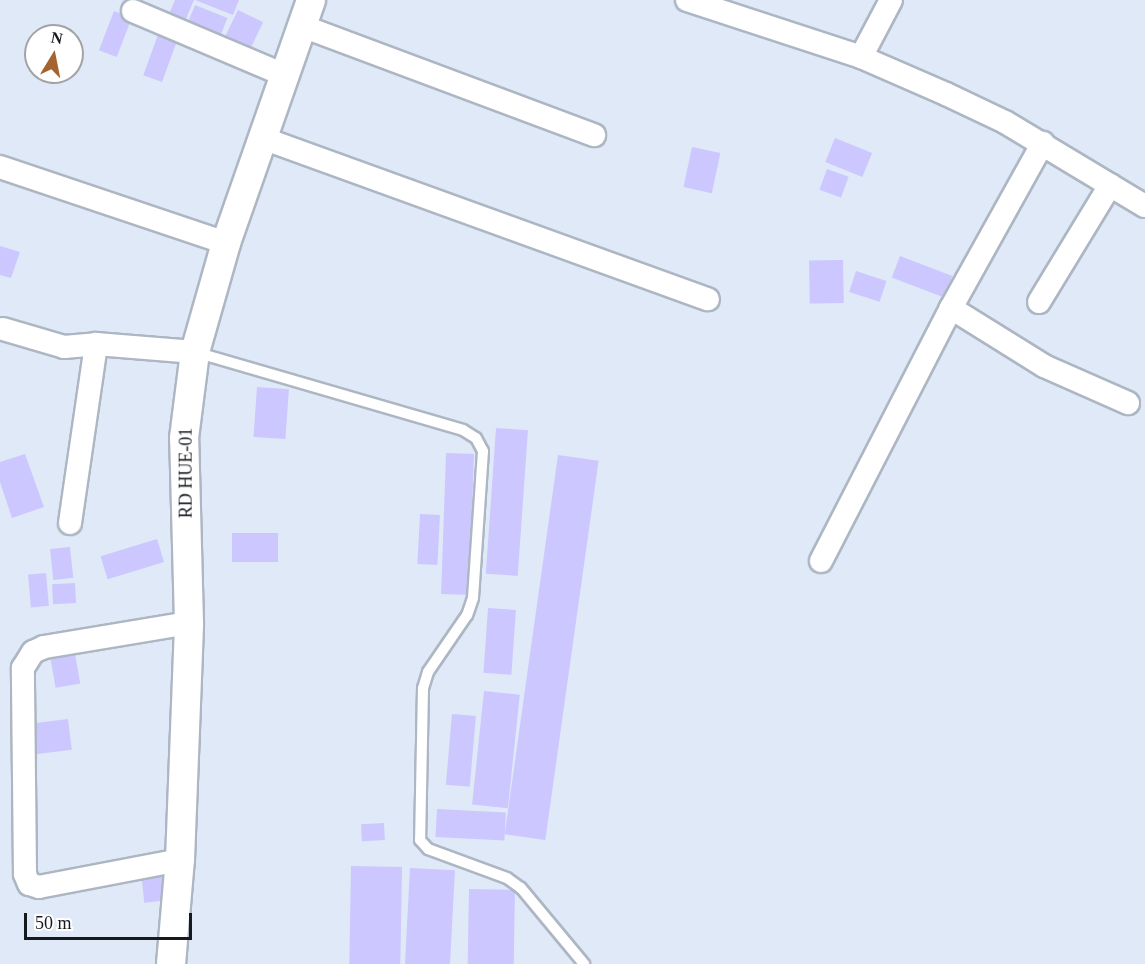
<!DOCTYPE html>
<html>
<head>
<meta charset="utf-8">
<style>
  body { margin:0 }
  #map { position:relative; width:1145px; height:964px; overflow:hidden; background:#e0e9f7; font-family:Georgia,serif }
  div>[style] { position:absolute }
  .building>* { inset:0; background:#ccc7ff; transform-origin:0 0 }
  .roads { filter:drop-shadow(2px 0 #adb6c3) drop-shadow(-2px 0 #adb6c3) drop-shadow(0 2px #adb6c3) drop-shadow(0 -2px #adb6c3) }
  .service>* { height:10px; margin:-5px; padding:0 5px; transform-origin:5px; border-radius:5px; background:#fff }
  .minor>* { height:22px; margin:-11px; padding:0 11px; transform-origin:11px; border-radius:11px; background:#fff }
  .tertiary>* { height:28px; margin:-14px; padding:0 14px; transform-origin:14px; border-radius:14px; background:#fff }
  span { translate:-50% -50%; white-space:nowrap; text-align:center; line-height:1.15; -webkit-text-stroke:5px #fff; paint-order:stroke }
  .street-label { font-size:18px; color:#161a1f }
  .north { position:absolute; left:24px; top:24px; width:60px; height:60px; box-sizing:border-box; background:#fff; border:2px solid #a2a3a5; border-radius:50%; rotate:10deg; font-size:16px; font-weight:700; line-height:24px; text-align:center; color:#161a1f }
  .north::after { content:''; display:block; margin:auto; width:21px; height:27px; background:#a5632f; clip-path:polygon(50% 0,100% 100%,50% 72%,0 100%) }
  .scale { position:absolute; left:24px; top:913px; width:168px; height:27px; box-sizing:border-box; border:3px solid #161a1f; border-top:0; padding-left:8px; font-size:18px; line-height:21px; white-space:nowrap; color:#161a1f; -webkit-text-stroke:4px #fff; paint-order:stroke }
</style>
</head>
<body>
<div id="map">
  <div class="building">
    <div style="clip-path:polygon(175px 0,194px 0,185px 21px,169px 14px)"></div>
    <div style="clip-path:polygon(195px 0,239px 0,233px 15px)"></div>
    <div style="left:195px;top:5px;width:35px;height:20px;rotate:22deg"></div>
    <div style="left:238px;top:10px;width:28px;height:31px;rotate:26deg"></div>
    <div style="left:114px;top:11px;width:19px;height:42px;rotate:21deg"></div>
    <div style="left:159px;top:32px;width:20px;height:46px;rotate:20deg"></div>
    <div style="left:835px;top:138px;width:40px;height:26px;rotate:22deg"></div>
    <div style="left:692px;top:147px;width:29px;height:41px;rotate:12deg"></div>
    <div style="left:827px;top:169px;width:23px;height:22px;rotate:20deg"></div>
    <div style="clip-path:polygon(0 246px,20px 252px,11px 278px,0 275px)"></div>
    <div style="left:900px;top:256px;width:56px;height:23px;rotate:21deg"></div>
    <div style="left:843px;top:260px;width:43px;height:34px;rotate:89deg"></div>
    <div style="left:856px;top:271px;width:32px;height:22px;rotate:18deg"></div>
    <div style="left:257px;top:387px;width:32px;height:50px;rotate:4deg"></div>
    <div style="left:496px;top:428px;width:32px;height:146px;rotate:4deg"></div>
    <div style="left:446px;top:453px;width:28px;height:141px;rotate:2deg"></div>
    <div style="clip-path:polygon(25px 454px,44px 507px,12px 518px,0 482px,0 462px)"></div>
    <div style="left:558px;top:455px;width:41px;height:383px;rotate:8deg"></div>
    <div style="left:420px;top:514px;width:20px;height:50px;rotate:3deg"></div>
    <div style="left:278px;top:533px;width:29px;height:46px;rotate:90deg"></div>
    <div style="left:157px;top:539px;width:24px;height:59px;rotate:73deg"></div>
    <div style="left:70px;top:547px;width:31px;height:20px;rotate:84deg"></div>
    <div style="left:46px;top:573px;width:33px;height:18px;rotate:85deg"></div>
    <div style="left:75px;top:583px;width:20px;height:23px;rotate:87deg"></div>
    <div style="left:488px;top:608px;width:28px;height:65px;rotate:4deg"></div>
    <div style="left:74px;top:648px;width:36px;height:25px;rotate:80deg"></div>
    <div style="left:484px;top:691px;width:36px;height:114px;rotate:6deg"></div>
    <div style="left:452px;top:714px;width:24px;height:71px;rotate:5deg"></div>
    <div style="left:68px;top:719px;width:31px;height:43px;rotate:83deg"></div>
    <div style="left:437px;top:809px;width:69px;height:28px;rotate:3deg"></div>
    <div style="left:384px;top:823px;width:17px;height:23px;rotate:87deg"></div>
    <div style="left:351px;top:866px;width:51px;height:98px;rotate:1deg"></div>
    <div style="left:410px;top:868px;width:45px;height:96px;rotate:3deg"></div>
    <div style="left:168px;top:870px;width:30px;height:27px;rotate:84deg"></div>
    <div style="left:469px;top:889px;width:46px;height:75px;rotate:1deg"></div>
  </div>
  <div class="roads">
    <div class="service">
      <div style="left:195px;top:352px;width:279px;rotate:16.2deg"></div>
      <div style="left:463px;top:430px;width:15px;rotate:32deg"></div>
      <div style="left:476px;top:438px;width:15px;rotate:62deg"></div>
      <div style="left:483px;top:451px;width:147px;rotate:93.9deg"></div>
      <div style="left:473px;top:598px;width:18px;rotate:109deg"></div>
      <div style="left:467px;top:615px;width:69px;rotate:124.4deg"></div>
      <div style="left:428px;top:672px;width:17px;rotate:107deg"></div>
      <div style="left:423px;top:688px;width:152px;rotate:91.1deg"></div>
      <div style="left:420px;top:840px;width:12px;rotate:48deg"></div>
      <div style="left:428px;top:849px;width:84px;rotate:20.2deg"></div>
      <div style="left:507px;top:878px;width:17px;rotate:36deg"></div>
      <div style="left:521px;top:888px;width:99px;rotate:50.3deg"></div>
    </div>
    <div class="minor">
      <div style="left:687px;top:0;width:183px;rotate:18.1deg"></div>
      <div style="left:861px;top:57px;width:93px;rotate:23.5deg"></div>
      <div style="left:946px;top:94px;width:65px;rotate:25.4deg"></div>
      <div style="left:1005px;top:122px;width:163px;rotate:31deg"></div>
      <div style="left:133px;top:11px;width:167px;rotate:22.9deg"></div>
      <div style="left:302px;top:26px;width:312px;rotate:20.5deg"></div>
      <div style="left:861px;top:57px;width:64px;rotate:-62.2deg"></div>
      <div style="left:265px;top:139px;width:471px;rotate:19.9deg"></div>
      <div style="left:0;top:167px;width:238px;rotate:18.6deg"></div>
      <div style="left:1039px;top:302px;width:137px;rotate:-58.7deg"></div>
      <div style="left:951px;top:308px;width:110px;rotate:31.9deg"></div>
      <div style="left:1044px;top:366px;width:92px;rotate:23.8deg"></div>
      <div style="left:3px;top:329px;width:64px;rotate:16.4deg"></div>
      <div style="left:64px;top:347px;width:32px;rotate:-5deg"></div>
      <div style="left:96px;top:344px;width:99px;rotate:4.6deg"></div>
      <div style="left:70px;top:523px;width:181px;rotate:-81.7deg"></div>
      <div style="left:821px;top:561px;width:284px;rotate:-62.8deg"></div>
      <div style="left:951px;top:308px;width:189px;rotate:-60.9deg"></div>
      <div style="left:180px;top:860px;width:144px;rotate:169.2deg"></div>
      <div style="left:39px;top:887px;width:10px;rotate:-163deg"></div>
      <div style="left:29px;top:884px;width:11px;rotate:-112deg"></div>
      <div style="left:25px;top:874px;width:206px;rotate:-90.6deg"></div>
      <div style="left:23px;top:668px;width:19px;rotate:-58deg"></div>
      <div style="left:33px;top:652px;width:12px;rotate:-24deg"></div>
      <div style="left:44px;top:647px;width:147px;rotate:-9.4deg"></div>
    </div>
    <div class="tertiary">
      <div style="left:171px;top:964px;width:104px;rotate:-85.1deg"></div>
      <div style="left:180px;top:860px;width:237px;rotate:-87.8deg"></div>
      <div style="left:189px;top:623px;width:185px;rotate:-91.5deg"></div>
      <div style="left:184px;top:438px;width:87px;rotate:-82.7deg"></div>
      <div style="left:195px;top:352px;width:113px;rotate:-74.1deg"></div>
      <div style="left:226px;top:243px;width:257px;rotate:-70.7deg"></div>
    </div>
  </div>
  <div class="street-label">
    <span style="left:186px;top:473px;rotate:-90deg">RD HUE-01</span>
  </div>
  <div class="north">N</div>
  <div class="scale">50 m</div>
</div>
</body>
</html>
